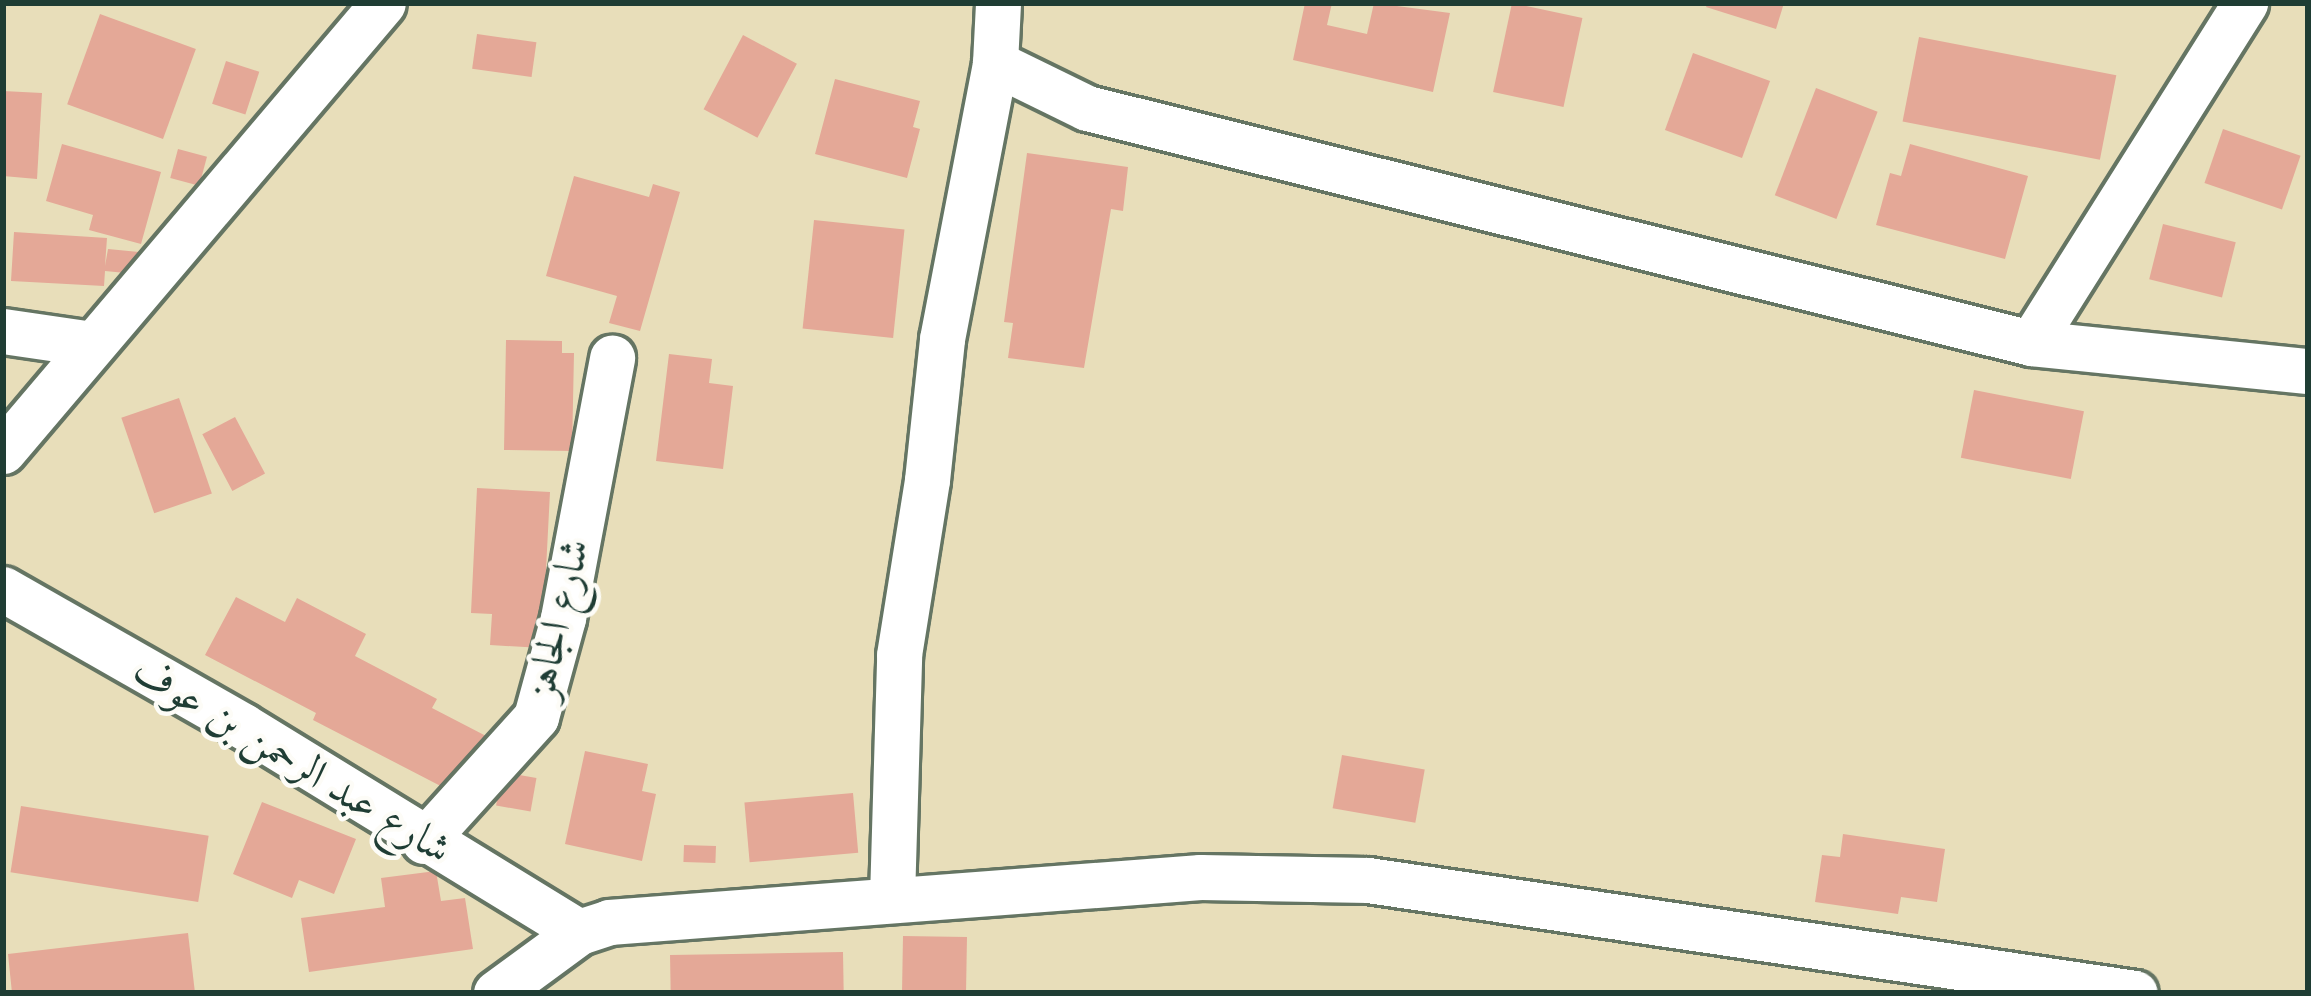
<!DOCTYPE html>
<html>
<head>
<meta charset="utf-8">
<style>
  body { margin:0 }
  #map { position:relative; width:2311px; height:996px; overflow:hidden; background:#e8deba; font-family:Cardo,Amiri,serif }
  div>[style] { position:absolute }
  .building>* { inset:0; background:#e4a897; transform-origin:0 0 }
  .roads { filter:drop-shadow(3px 0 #657563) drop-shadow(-3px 0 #657563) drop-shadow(0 3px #657563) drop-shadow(0 -3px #657563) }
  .minor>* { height:45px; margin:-22.5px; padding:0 22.5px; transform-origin:22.5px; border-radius:22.5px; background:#fff }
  span { translate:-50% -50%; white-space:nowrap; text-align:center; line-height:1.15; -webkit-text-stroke:9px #fdfcf7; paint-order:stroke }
  .street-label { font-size:42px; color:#1f3d34 }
  .frame { position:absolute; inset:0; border:6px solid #1f3d34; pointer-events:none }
</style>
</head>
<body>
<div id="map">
  <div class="building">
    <div style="clip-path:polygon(1305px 3px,1332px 3px,1327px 25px,1367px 34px,1374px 3px,1450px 13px,1433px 92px,1293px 60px)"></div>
    <div style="left:1512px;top:3px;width:72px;height:91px;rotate:12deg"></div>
    <div style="clip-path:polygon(1708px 3px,1784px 3px,1776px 29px,1706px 7px)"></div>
    <div style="left:100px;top:14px;width:102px;height:96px;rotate:20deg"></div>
    <div style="left:477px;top:34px;width:60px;height:35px;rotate:8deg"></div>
    <div style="left:743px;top:35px;width:61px;height:84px;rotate:28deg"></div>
    <div style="left:1919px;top:37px;width:201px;height:86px;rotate:11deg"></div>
    <div style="left:1693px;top:53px;width:82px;height:82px;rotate:20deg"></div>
    <div style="left:226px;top:61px;width:35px;height:45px;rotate:18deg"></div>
    <div style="clip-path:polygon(835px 79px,920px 101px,913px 127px,920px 129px,907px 178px,815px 154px)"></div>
    <div style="left:1816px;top:88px;width:66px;height:115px;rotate:21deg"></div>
    <div style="clip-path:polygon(3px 91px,42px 93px,37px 179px,3px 176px)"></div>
    <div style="left:2223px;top:129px;width:82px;height:57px;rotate:19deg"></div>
    <div style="clip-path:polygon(62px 144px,161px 172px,141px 244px,89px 230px,93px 215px,46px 201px)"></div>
    <div style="clip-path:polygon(1910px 144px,2028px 176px,2005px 259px,1876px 225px,1890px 173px,1901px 176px)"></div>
    <div style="left:178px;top:149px;width:30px;height:30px;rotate:15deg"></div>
    <div style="clip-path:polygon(1027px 153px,1128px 167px,1123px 211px,1111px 209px,1084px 368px,1008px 358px,1013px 323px,1004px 322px)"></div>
    <div style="clip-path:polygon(574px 176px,649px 197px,653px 184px,680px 192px,640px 331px,609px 323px,617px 296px,546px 276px)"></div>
    <div style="left:814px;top:220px;width:91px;height:109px;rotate:6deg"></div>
    <div style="left:2163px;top:224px;width:75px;height:57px;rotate:14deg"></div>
    <div style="clip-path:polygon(14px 232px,107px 238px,105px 266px,108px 249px,139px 252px,136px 274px,105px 271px,104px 286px,11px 281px)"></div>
    <div style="clip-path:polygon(506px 340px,562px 341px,562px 353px,574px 353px,572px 451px,504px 450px)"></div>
    <div style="clip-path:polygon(669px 354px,712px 359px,709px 383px,733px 386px,723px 469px,656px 461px)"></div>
    <div style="left:1974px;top:390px;width:112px;height:69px;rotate:11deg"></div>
    <div style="left:179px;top:398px;width:101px;height:61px;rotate:71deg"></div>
    <div style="left:235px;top:417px;width:64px;height:37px;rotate:62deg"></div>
    <div style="clip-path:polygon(477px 488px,550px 492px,542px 648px,490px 645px,492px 614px,471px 613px)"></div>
    <div style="clip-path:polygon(236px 597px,285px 622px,297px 598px,366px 634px,355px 656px,437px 699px,432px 708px,488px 737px,458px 795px,313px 720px,316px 713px,205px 655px)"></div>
    <div style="clip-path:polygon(585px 751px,648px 764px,642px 791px,656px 794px,642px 861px,565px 844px)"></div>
    <div style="left:1342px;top:755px;width:84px;height:54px;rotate:10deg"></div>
    <div style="left:502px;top:772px;width:35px;height:34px;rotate:10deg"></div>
    <div style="left:853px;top:793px;width:60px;height:109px;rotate:85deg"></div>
    <div style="clip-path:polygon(262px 802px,356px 839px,334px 894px,299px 880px,292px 898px,233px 874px)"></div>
    <div style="left:21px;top:806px;width:190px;height:67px;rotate:9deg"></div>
    <div style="clip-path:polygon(1843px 834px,1945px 849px,1937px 902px,1901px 897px,1898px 914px,1815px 902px,1822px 855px,1840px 857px)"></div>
    <div style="left:684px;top:845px;width:32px;height:17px;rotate:2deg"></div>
    <div style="clip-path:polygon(436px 871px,441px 901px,465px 898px,473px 949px,309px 972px,301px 918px,385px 907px,381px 878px)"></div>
    <div style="clip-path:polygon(188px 933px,195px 993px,12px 993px,8px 954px)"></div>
    <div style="left:903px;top:936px;width:64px;height:57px;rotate:1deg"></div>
    <div style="left:843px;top:952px;width:41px;height:173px;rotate:89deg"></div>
  </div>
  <div class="roads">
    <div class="minor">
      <div style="left:995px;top:63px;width:102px;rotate:26.1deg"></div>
      <div style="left:1087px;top:108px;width:973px;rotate:13.98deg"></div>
      <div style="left:2031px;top:343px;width:278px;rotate:5.8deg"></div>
      <div style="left:3px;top:331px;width:90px;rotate:8.3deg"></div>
      <div style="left:2031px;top:343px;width:402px;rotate:-57.8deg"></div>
      <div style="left:3px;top:451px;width:587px;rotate:-49.69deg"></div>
      <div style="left:3px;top:589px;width:276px;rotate:29.7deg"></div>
      <div style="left:243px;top:726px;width:394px;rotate:31.5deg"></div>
      <div style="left:424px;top:841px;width:167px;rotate:-47.9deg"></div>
      <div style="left:536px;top:717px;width:103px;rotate:-74.7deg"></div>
      <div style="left:563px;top:618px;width:265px;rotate:-79.3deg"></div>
      <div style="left:892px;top:898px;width:243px;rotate:-88.3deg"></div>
      <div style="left:899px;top:655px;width:177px;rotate:-80.9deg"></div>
      <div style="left:927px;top:480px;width:142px;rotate:-83.9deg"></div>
      <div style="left:942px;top:339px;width:281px;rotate:-79.1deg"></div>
      <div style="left:995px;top:63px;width:60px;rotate:-87.1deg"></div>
      <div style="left:496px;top:993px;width:103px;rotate:-36.3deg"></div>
      <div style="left:579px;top:932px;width:32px;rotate:-18deg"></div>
      <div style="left:609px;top:922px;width:593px;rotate:-4.35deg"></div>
      <div style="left:1200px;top:877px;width:168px;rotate:1deg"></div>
      <div style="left:1368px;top:880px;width:775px;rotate:8.38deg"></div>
    </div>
  </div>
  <div class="street-label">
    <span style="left:558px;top:619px;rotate:-77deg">شارع الجاهز</span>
    <span style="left:292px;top:760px;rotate:31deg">شارع عبد الرحمن بن عوف</span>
  </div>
  <div class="frame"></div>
</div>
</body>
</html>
